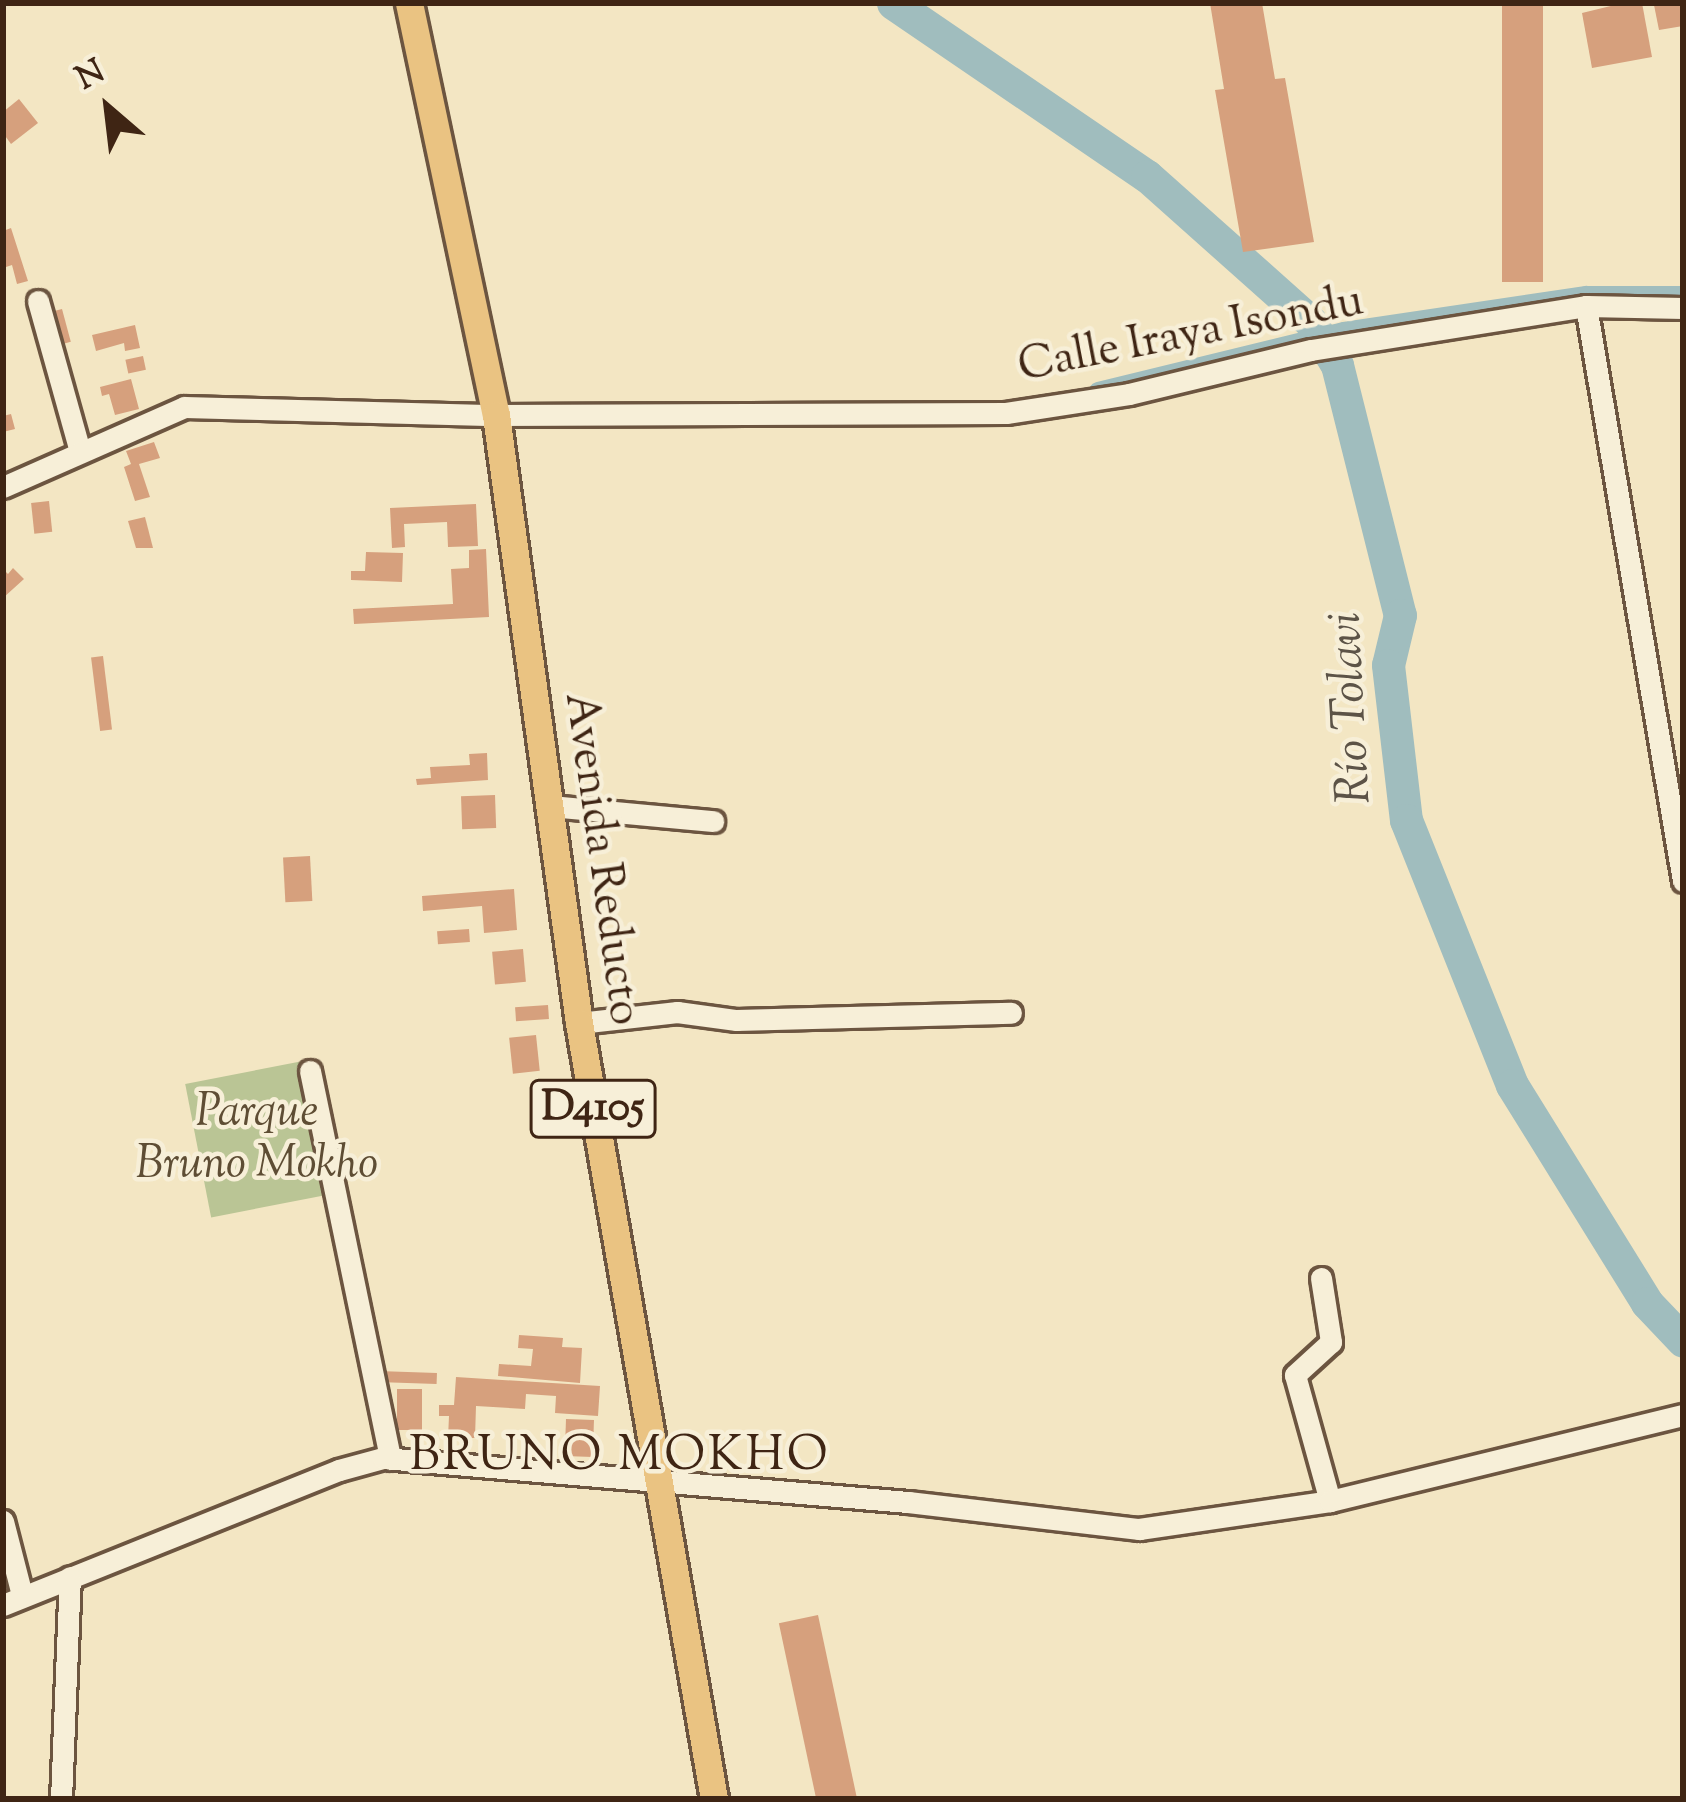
<!DOCTYPE html>
<html>
<head>
<meta charset="utf-8">
<style>
  body { margin:0 }
  #map { position:relative; width:1686px; height:1802px; overflow:hidden; background:#f3e6c3; font-family:"Sorts Mill Goudy",serif }
  div>[style] { position:absolute }
  .green>* { inset:0; background:#bac595; transform-origin:0 0 }
  .canal>* { height:18px; margin:-9px; padding:0 9px; transform-origin:9px; border-radius:9px; background:#a0bdbe }
  .river>* { height:33px; margin:-16.5px; padding:0 16.5px; transform-origin:16.5px; border-radius:16.5px; background:#a0bdbe }
  .building>* { inset:0; background:#d6a07d; transform-origin:0 0 }
  .roads { filter:drop-shadow(3px 0 #6c5540) drop-shadow(-3px 0 #6c5540) drop-shadow(0 3px #6c5540) drop-shadow(0 -3px #6c5540) }
  .minor>* { height:21px; margin:-10.5px; padding:0 10.5px; transform-origin:10.5px; border-radius:10.5px; background:#f7efd8 }
  .major>* { height:27px; margin:-13.5px; padding:0 13.5px; transform-origin:13.5px; border-radius:13.5px; background:#eac382 }
  span { translate:-50% -50%; white-space:nowrap; text-align:center; line-height:1.15; -webkit-text-stroke:9px #f7efd8; paint-order:stroke }
  .shield-label span { padding:3px 9px; background:#f7efd8; border:3px solid; border-radius:9px; -webkit-text-stroke-width:0 }
  .shield-label { font-size:42px; color:#3f2514; font-weight:700 }
  .street-label { font-size:45px; color:#3f2514 }
  .park-label { font-size:45px; color:#5e4d34; font-style:italic }
  .water-label { font-size:48px; color:#5c5347; font-style:italic }
  .neighbourhood-label { font-size:48px; color:#3f2514; letter-spacing:3px }
  .frame { position:absolute; inset:0; border:6px solid #3f2514; pointer-events:none }
  .north { position:absolute; left:48px; top:48px; width:120px; height:120px; -webkit-text-stroke:9px #f7efd8; paint-order:stroke; rotate:332deg; font-size:33px; font-weight:700; line-height:48px; text-align:center; color:#3f2514 }
  .north::after { content:''; display:block; margin:auto; width:42px; height:54px; background:#3f2514; clip-path:polygon(50% 0,100% 100%,50% 72%,0 100%) }
</style>
</head>
<body>
<div id="map">
  <div class="green">
    <div style="left:303px;top:1061px;width:136px;height:120px;rotate:79deg"></div>
  </div>
  <div class="canal">
    <div style="left:1098px;top:391px;width:253px;rotate:-13.7deg"></div>
    <div style="left:1344px;top:331px;width:245px;rotate:-8.5deg"></div>
    <div style="left:1586px;top:295px;width:97px"></div>
  </div>
  <div class="river">
    <div style="left:893px;top:3px;width:307px;rotate:34.3deg"></div>
    <div style="left:1147px;top:176px;width:218px;rotate:41.7deg"></div>
    <div style="left:1310px;top:321px;width:52px;rotate:58.5deg"></div>
    <div style="left:1337px;top:365px;width:258px;rotate:75.9deg"></div>
    <div style="left:1400px;top:615px;width:51px;rotate:103.5deg"></div>
    <div style="left:1388px;top:665px;width:156px;rotate:83.4deg"></div>
    <div style="left:1406px;top:820px;width:285px;rotate:68.2deg"></div>
    <div style="left:1512px;top:1085px;width:256px;rotate:58.2deg"></div>
    <div style="left:1647px;top:1303px;width:52px;rotate:46.5deg"></div>
  </div>
  <div class="building">
    <div style="clip-path:polygon(1210px 3px,1262px 3px,1275px 79px,1285px 78px,1314px 242px,1243px 252px,1215px 90px,1224px 89px)"></div>
    <div style="left:1502px;top:3px;width:41px;height:279px"></div>
    <div style="clip-path:polygon(1623px 3px,1642px 3px,1652px 57px,1592px 68px,1582px 13px)"></div>
    <div style="clip-path:polygon(1683px 3px,1683px 26px,1659px 30px,1654px 5px)"></div>
    <div style="clip-path:polygon(19px 99px,38px 123px,11px 144px,3px 133px,3px 112px)"></div>
    <div style="clip-path:polygon(11px 228px,28px 281px,17px 284px,12px 265px,3px 268px,3px 231px)"></div>
    <div style="left:62px;top:309px;width:34px;height:13px;rotate:75deg"></div>
    <div style="clip-path:polygon(135px 325px,140px 348px,125px 351px,124px 343px,96px 351px,92px 335px)"></div>
    <div style="left:143px;top:356px;width:14px;height:18px;rotate:78deg"></div>
    <div style="clip-path:polygon(131px 379px,139px 409px,115px 415px,109px 394px,102px 396px,100px 387px)"></div>
    <div style="clip-path:polygon(11px 414px,15px 429px,3px 432px,3px 416px)"></div>
    <div style="clip-path:polygon(154px 442px,160px 458px,139px 464px,150px 497px,135px 501px,124px 467px,131px 464px,126px 451px)"></div>
    <div style="left:49px;top:501px;width:31px;height:18px;rotate:84deg"></div>
    <div style="clip-path:polygon(476px 504px,478px 546px,448px 547px,447px 522px,404px 524px,405px 547px,392px 548px,390px 508px)"></div>
    <div style="clip-path:polygon(145px 517px,153px 548px,136px 548px,128px 521px)"></div>
    <div style="clip-path:polygon(486px 549px,489px 617px,354px 624px,353px 609px,453px 604px,451px 569px,469px 568px,469px 550px)"></div>
    <div style="clip-path:polygon(366px 552px,403px 553px,402px 582px,351px 580px,351px 571px,365px 571px)"></div>
    <div style="clip-path:polygon(13px 568px,24px 579px,3px 598px,3px 569px,8px 574px)"></div>
    <div style="left:103px;top:656px;width:74px;height:12px;rotate:83deg"></div>
    <div style="clip-path:polygon(487px 753px,488px 780px,417px 785px,416px 779px,431px 778px,430px 767px,470px 765px,469px 754px)"></div>
    <div style="left:495px;top:795px;width:33px;height:34px;rotate:88deg"></div>
    <div style="left:310px;top:856px;width:45px;height:27px;rotate:87deg"></div>
    <div style="clip-path:polygon(514px 889px,517px 930px,484px 933px,482px 906px,423px 911px,422px 896px)"></div>
    <div style="left:469px;top:929px;width:13px;height:32px;rotate:86deg"></div>
    <div style="left:523px;top:949px;width:33px;height:31px;rotate:85deg"></div>
    <div style="left:548px;top:1005px;width:14px;height:33px;rotate:86deg"></div>
    <div style="left:536px;top:1035px;width:36px;height:27px;rotate:84deg"></div>
    <div style="clip-path:polygon(519px 1335px,563px 1338px,562px 1347px,582px 1348px,580px 1383px,498px 1376px,499px 1364px,531px 1366px,533px 1349px,518px 1348px)"></div>
    <div style="left:378px;top:1371px;width:59px;height:11px;rotate:2deg"></div>
    <div style="clip-path:polygon(456px 1377px,600px 1386px,598px 1416px,555px 1413px,556px 1396px,526px 1394px,525px 1409px,476px 1406px,475px 1438px,448px 1438px,449px 1416px,439px 1416px,439px 1405px,454px 1405px)"></div>
    <div style="left:397px;top:1389px;width:25px;height:41px"></div>
    <div style="left:566px;top:1419px;width:28px;height:37px;rotate:2deg"></div>
    <div style="left:818px;top:1615px;width:188px;height:40px;rotate:78deg"></div>
  </div>
  <div class="roads">
    <div class="minor">
      <div style="left:38px;top:301px;width:156px;rotate:74.4deg"></div>
      <div style="left:1586px;top:306px;width:583px;rotate:80.42deg"></div>
      <div style="left:3px;top:487px;width:198px;rotate:-23.8deg"></div>
      <div style="left:184px;top:407px;width:312px;rotate:1.5deg"></div>
      <div style="left:496px;top:415px;width:510px;rotate:-0.22deg"></div>
      <div style="left:1006px;top:413px;width:124px;rotate:-8.8deg"></div>
      <div style="left:1129px;top:394px;width:187px;rotate:-13.6deg"></div>
      <div style="left:1311px;top:350px;width:278px;rotate:-9.1deg"></div>
      <div style="left:1586px;top:306px;width:97px;rotate:1.2deg"></div>
      <div style="left:550px;top:806px;width:164px;rotate:5.3deg"></div>
      <div style="left:579px;top:1023px;width:99px;rotate:-6.4deg"></div>
      <div style="left:677px;top:1012px;width:60px;rotate:7.7deg"></div>
      <div style="left:736px;top:1020px;width:275px;rotate:-1.5deg"></div>
      <div style="left:310px;top:1071px;width:396px;rotate:78.3deg"></div>
      <div style="left:1321px;top:1278px;width:65px;rotate:81.1deg"></div>
      <div style="left:1331px;top:1342px;width:49px;rotate:137.5deg"></div>
      <div style="left:1295px;top:1375px;width:131px;rotate:74.5deg"></div>
      <div style="left:3px;top:1521px;width:76px;rotate:75.6deg"></div>
      <div style="left:3px;top:1605px;width:362px;rotate:-21.9deg"></div>
      <div style="left:339px;top:1470px;width:46px;rotate:-15.3deg"></div>
      <div style="left:383px;top:1458px;width:527px;rotate:4.79deg"></div>
      <div style="left:908px;top:1502px;width:233px;rotate:6.7deg"></div>
      <div style="left:1139px;top:1529px;width:193px;rotate:-8.3deg"></div>
      <div style="left:1330px;top:1501px;width:363px;rotate:-13.7deg"></div>
      <div style="left:61px;top:1799px;width:222px;rotate:-87.7deg"></div>
    </div>
    <div class="major">
      <div style="left:409px;top:3px;width:421px;rotate:78.1deg"></div>
      <div style="left:496px;top:415px;width:614px;rotate:82.23deg"></div>
      <div style="left:579px;top:1023px;width:788px;rotate:80.13deg"></div>
    </div>
  </div>
  <div class="shield-label">
    <span style="left:593px;top:1109px">D4105</span>
  </div>
  <div class="street-label">
    <span style="left:1191px;top:336px;rotate:-11deg">Calle Iraya Isondu</span>
    <span style="left:600px;top:859px;rotate:82deg">Avenida Reducto</span>
  </div>
  <div class="park-label">
    <span style="left:257px;top:1140px">Parque<br>Bruno Mokho</span>
  </div>
  <div class="water-label">
    <span style="left:1352px;top:708px;rotate:-93deg">Río Tolavi</span>
  </div>
  <div class="neighbourhood-label">
    <span style="left:620px;top:1458px">BRUNO MOKHO</span>
  </div>
  <div class="frame"></div>
  <div class="north">N</div>
</div>
</body>
</html>
